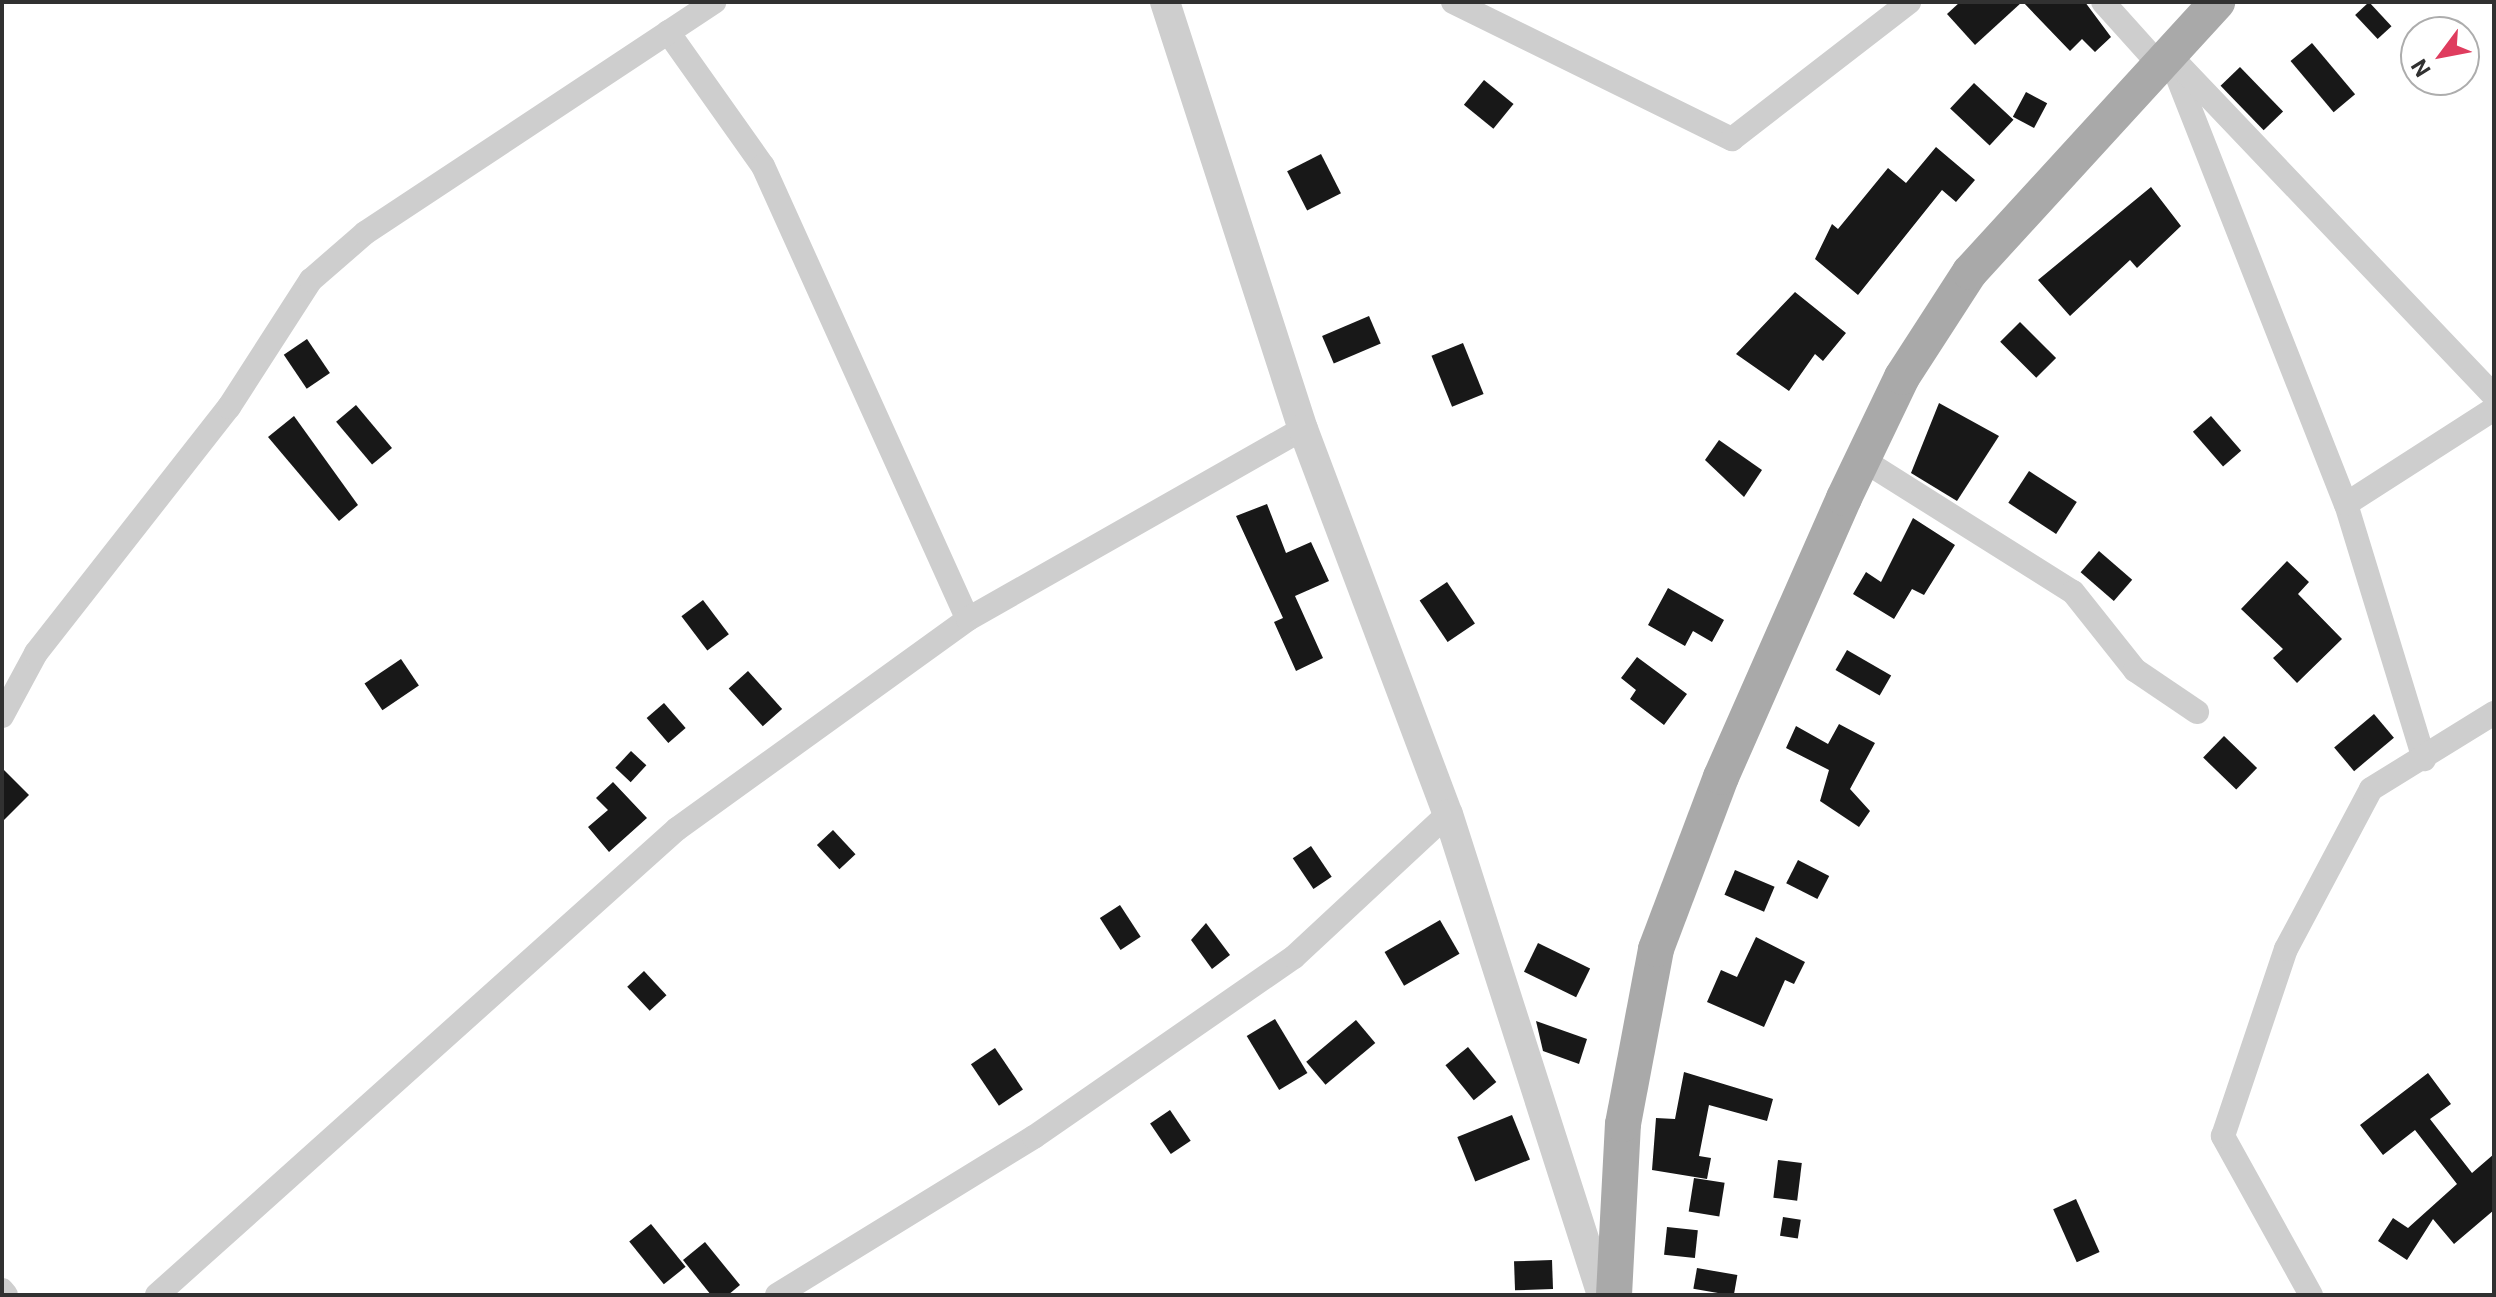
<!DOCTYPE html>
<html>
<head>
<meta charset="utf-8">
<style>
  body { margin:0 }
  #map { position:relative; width:2496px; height:1297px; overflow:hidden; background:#fff; font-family:Roboto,sans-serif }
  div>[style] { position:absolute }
  .building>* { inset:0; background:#181818; transform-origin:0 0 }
  .minor>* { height:24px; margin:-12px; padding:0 12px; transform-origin:12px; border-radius:12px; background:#cecece }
  .tertiary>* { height:30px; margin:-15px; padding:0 15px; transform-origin:15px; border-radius:15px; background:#cecece }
  .primary>* { height:36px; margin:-18px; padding:0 18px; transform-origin:18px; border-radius:18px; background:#a9a9a9 }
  span { translate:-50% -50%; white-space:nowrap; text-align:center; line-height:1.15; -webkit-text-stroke:8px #fff; paint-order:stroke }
  .frame { position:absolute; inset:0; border:4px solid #313131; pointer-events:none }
  .north { position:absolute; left:2400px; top:16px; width:80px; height:80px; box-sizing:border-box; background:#fff; border:2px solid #adadad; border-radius:50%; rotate:238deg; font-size:22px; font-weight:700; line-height:32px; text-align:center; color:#313131 }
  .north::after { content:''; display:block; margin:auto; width:28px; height:36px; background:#df3c5e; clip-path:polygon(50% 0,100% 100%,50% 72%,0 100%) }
</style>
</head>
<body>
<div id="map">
  <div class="building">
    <div style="clip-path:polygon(1960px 2px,2022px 2px,1975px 45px,1947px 14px)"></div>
    <div style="clip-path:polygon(2023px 2px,2085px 2px,2111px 37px,2095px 52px,2082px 39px,2070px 51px)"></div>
    <div style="left:2369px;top:2px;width:33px;height:19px;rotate:47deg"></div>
    <div style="left:2312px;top:43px;width:67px;height:28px;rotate:50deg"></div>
    <div style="left:2240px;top:67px;width:62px;height:27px;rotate:46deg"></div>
    <div style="left:1484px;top:80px;width:38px;height:32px;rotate:39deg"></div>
    <div style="left:1974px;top:83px;width:54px;height:35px;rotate:43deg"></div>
    <div style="left:2026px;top:92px;width:24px;height:28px;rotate:28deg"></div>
    <div style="clip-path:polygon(1936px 147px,1975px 180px,1956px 202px,1942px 190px,1858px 295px,1815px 259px,1832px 224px,1838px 229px,1888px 168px,1906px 183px)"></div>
    <div style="left:1321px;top:154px;width:44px;height:38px;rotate:63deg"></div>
    <div style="clip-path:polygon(2151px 187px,2181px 226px,2137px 268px,2130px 260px,2070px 316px,2038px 280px)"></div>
    <div style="clip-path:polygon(1795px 292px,1846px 333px,1823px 361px,1815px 354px,1789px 391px,1736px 354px)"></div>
    <div style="left:1369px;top:316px;width:30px;height:51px;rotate:67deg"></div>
    <div style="left:2020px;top:322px;width:51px;height:28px;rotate:45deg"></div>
    <div style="left:307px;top:339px;width:41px;height:28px;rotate:56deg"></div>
    <div style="left:1463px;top:343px;width:55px;height:34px;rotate:68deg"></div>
    <div style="clip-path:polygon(1939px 403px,1999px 436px,1957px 501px,1911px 473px)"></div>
    <div style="left:356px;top:405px;width:56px;height:26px;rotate:50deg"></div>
    <div style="clip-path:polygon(294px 416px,358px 505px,339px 521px,268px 437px)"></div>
    <div style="left:2211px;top:416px;width:46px;height:24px;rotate:49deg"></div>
    <div style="clip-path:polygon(1719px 440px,1762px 470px,1744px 497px,1705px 460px)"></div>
    <div style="left:2029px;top:471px;width:57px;height:38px;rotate:33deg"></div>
    <div style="clip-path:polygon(1267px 504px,1286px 553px,1311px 542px,1329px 581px,1295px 596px,1323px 658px,1296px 671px,1274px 622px,1283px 618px,1236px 516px)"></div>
    <div style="clip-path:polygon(1913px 518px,1955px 545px,1924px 595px,1912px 589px,1894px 619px,1853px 594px,1866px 572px,1881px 582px)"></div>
    <div style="left:2099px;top:551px;width:44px;height:28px;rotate:41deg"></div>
    <div style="clip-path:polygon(2287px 561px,2309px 582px,2298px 594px,2342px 639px,2297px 683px,2273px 658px,2283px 649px,2241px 609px)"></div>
    <div style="left:1447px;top:582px;width:50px;height:33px;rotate:56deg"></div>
    <div style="clip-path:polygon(1668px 588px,1724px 620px,1712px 642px,1693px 631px,1685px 646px,1648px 625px)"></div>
    <div style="left:703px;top:600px;width:43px;height:27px;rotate:53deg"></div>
    <div style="left:1847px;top:650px;width:51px;height:23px;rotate:30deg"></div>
    <div style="clip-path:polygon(1637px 657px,1687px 694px,1664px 725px,1630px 699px,1636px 690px,1621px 678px)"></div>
    <div style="left:401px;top:659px;width:32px;height:44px;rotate:56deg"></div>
    <div style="left:748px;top:671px;width:51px;height:26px;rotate:48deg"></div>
    <div style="left:664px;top:703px;width:33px;height:23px;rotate:49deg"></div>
    <div style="left:2374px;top:714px;width:31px;height:52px;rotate:50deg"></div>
    <div style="clip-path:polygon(1839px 724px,1875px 743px,1850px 789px,1870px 811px,1859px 827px,1820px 801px,1829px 770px,1786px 748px,1796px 726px,1828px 744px)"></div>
    <div style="left:2224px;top:736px;width:46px;height:30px;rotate:44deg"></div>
    <div style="left:631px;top:751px;width:21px;height:23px;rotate:43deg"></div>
    <div style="clip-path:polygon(2px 768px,29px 795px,2px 822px)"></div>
    <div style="clip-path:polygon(613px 782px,647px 818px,609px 852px,588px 827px,608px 810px,596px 798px)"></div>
    <div style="left:833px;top:830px;width:33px;height:22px;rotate:47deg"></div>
    <div style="left:1311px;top:846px;width:37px;height:22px;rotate:56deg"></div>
    <div style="left:1798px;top:860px;width:35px;height:26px;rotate:27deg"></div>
    <div style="left:1735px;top:870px;width:43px;height:27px;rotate:23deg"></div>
    <div style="left:1120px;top:905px;width:38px;height:24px;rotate:57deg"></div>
    <div style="left:1440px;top:920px;width:39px;height:64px;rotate:60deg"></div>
    <div style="clip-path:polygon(1206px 923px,1230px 955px,1212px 969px,1191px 940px)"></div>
    <div style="clip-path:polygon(1756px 937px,1805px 962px,1794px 984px,1785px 980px,1764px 1027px,1707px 1002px,1721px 970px,1737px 977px)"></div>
    <div style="left:1538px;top:943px;width:58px;height:32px;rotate:26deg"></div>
    <div style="left:644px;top:971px;width:33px;height:23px;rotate:47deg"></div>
    <div style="left:1275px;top:1019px;width:63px;height:33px;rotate:59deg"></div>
    <div style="left:1356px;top:1020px;width:30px;height:65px;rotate:50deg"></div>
    <div style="clip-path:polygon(1536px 1021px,1587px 1039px,1579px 1064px,1543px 1051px)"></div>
    <div style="left:1468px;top:1047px;width:45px;height:29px;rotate:51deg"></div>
    <div style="left:995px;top:1048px;width:50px;height:29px;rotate:56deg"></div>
    <div style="clip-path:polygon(1684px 1072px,1773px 1099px,1767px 1121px,1709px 1105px,1699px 1156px,1711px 1158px,1707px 1179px,1652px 1170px,1656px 1118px,1675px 1119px)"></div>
    <div style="clip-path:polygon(2428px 1073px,2451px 1104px,2430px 1119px,2472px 1173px,2494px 1154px,2494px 1210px,2454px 1244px,2433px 1219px,2407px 1260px,2378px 1241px,2393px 1218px,2408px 1228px,2457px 1184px,2415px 1130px,2383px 1155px,2360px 1125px)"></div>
    <div style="left:1170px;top:1110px;width:37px;height:24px;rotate:56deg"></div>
    <div style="left:1512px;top:1115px;width:48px;height:59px;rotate:68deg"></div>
    <div style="left:1778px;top:1160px;width:24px;height:38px;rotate:7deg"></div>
    <div style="left:1694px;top:1178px;width:31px;height:34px;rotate:9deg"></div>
    <div style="left:2076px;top:1199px;width:58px;height:25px;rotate:66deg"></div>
    <div style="left:1783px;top:1217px;width:18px;height:19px;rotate:9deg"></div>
    <div style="left:651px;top:1224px;width:55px;height:28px;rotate:51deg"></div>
    <div style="left:1667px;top:1227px;width:31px;height:28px;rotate:6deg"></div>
    <div style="clip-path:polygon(705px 1242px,740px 1285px,728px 1295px,711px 1295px,683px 1260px)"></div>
    <div style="left:1552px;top:1260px;width:29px;height:38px;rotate:88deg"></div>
    <div style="left:1697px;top:1268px;width:41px;height:21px;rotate:10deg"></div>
  </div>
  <div class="minor">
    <div style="left:1453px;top:2px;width:311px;rotate:26.2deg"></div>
    <div style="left:1732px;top:139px;width:224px;rotate:-37.7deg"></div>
    <div style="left:2103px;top:2px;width:82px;rotate:48deg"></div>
    <div style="left:668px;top:32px;width:164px;rotate:54.7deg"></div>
    <div style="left:763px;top:166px;width:497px;rotate:65.7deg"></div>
    <div style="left:2168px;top:53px;width:485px;rotate:68.5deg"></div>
    <div style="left:2346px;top:504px;width:267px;rotate:73deg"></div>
    <div style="left:2178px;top:64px;width:458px;rotate:46.4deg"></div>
    <div style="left:1863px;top:460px;width:248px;rotate:32.2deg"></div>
    <div style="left:2073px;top:592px;width:100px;rotate:51.5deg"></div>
    <div style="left:2135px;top:670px;width:75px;rotate:34.1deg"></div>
    <div style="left:2346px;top:504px;width:176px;rotate:-32.7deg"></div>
    <div style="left:2px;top:716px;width:72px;rotate:-61.6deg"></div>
    <div style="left:36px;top:653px;width:313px;rotate:-51.9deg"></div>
    <div style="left:229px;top:407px;width:151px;rotate:-57.2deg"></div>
    <div style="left:311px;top:280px;width:72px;rotate:-41deg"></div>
    <div style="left:365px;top:233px;width:419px;rotate:-33.5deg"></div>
    <div style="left:2px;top:1290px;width:6px;rotate:51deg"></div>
    <div style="left:157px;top:1295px;width:698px;rotate:-41.87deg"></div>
    <div style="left:677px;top:829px;width:359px;rotate:-35.8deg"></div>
    <div style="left:968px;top:619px;width:385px;rotate:-29.6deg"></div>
    <div style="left:777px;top:1295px;width:302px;rotate:-31.6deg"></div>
    <div style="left:1034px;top:1137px;width:316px;rotate:-34.7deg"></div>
    <div style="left:1294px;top:957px;width:210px;rotate:-42.9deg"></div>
    <div style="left:2311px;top:1295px;width:182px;rotate:-119deg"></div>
    <div style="left:2223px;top:1136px;width:197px;rotate:-71.4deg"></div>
    <div style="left:2286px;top:949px;width:181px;rotate:-62deg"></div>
    <div style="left:2371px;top:789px;width:145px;rotate:-31.7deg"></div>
  </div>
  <div class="tertiary">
    <div style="left:1165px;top:2px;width:449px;rotate:72.1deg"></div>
    <div style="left:1303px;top:429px;width:411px;rotate:69.4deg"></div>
    <div style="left:1448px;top:814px;width:505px;rotate:72.25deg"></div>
  </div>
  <div class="primary">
    <div style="left:1614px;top:1295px;width:171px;rotate:-87deg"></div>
    <div style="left:1623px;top:1124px;width:178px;rotate:-79.3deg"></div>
    <div style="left:1656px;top:949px;width:184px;rotate:-69.3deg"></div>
    <div style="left:1721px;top:777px;width:305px;rotate:-66.2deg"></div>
    <div style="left:1844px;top:498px;width:134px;rotate:-64.4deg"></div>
    <div style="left:1902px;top:377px;width:125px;rotate:-57.1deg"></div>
    <div style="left:1970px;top:272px;width:366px;rotate:-47.5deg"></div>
  </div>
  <div class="frame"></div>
  <div class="north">N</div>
</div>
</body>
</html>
